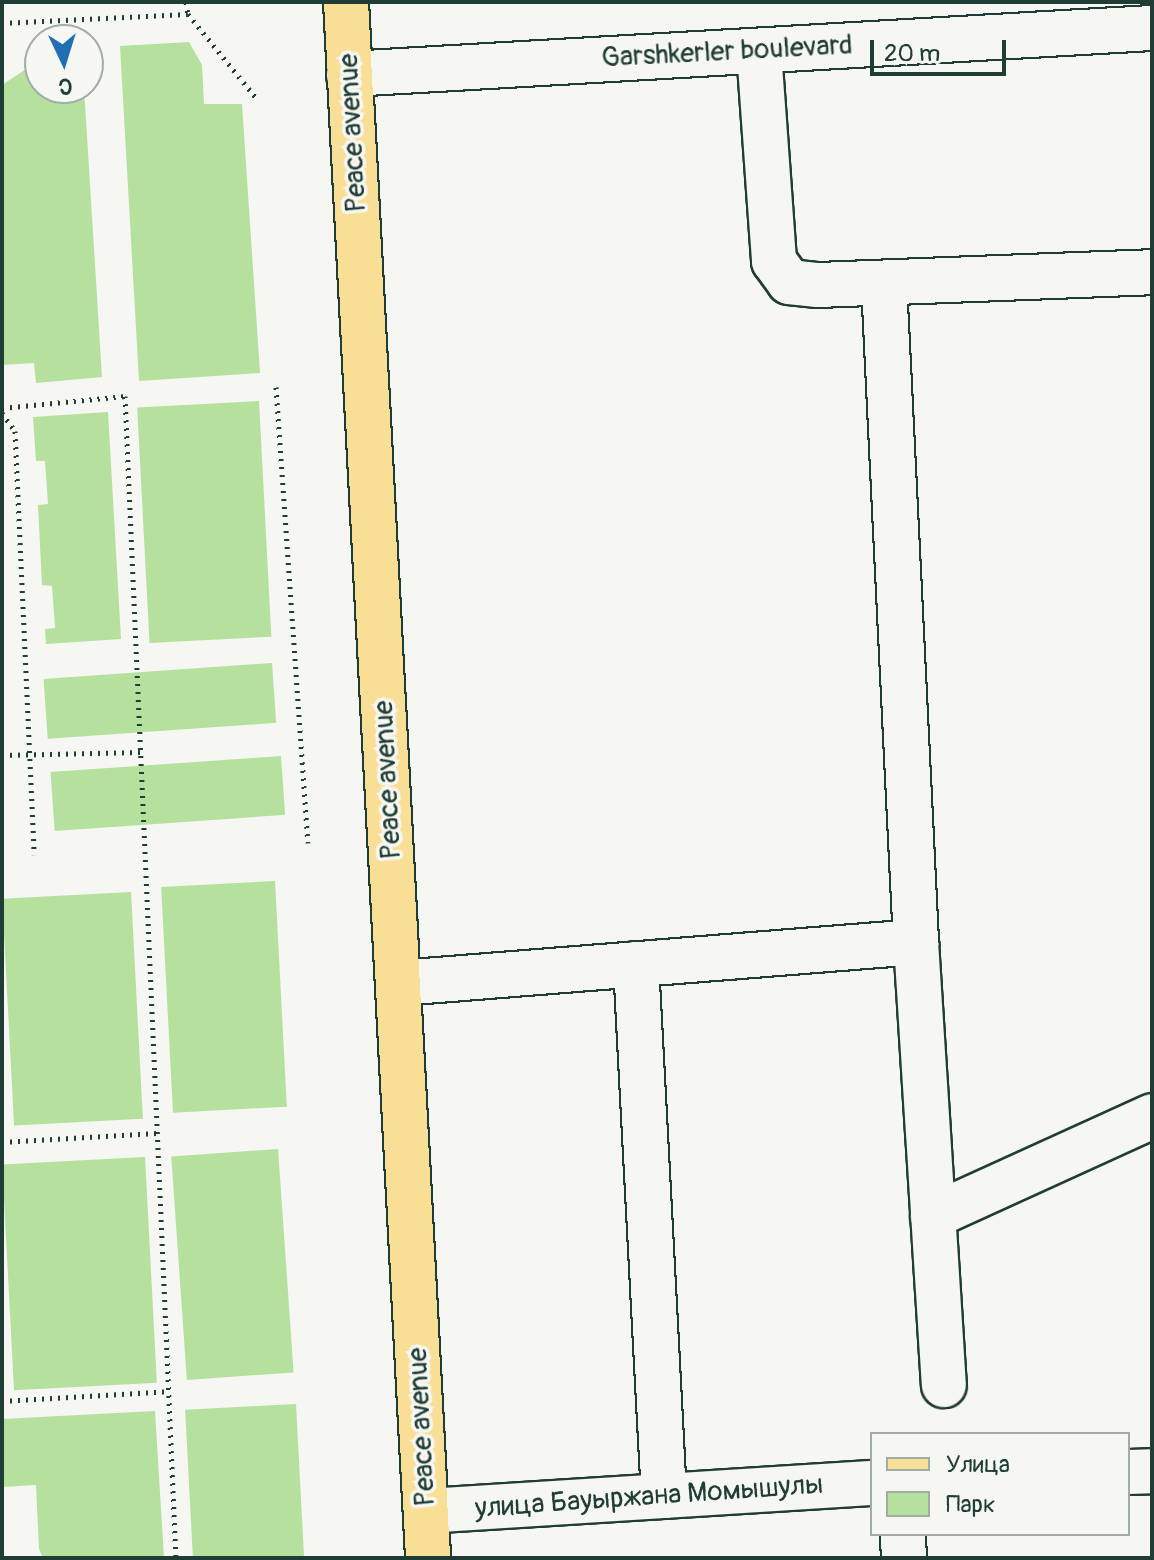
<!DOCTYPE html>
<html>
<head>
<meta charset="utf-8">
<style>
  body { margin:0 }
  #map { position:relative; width:1154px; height:1560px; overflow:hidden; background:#f6f6f2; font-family:Pangolin,sans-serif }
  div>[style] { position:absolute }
  .green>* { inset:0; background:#b5e09e; transform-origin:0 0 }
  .path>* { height:5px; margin-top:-2.5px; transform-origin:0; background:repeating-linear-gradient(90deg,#1f3d34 0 2px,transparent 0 8px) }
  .roads { filter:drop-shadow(2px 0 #1f3d34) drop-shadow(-2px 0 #1f3d34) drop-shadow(0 2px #1f3d34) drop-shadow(0 -2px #1f3d34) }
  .minor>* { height:44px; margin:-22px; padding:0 22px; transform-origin:22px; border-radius:22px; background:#f6f6f2 }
  .major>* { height:44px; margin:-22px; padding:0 22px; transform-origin:22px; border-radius:22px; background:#f9df96 }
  span { translate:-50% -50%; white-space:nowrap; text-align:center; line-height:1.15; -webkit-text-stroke:7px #f6f6f2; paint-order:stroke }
  .street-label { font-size:28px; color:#1f3d34 }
  .frame { position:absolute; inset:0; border:4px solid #1f3d34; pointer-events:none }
  .legend { position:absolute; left:870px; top:1432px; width:260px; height:104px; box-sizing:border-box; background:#f6f6f2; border:2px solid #a0aca6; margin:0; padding:10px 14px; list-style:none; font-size:24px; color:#1f3d34 }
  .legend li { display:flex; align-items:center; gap:16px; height:40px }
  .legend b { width:40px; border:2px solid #a0aca6 }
  .north { position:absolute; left:24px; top:24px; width:80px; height:80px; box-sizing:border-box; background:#f6f6f2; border:2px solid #a0aca6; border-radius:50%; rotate:176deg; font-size:22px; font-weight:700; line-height:32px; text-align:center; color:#1f3d34 }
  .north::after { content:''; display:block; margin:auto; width:28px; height:36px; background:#1f6fb2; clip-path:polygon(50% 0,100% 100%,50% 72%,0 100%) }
  .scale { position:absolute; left:870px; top:40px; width:136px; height:36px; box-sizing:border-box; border:4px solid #1f3d34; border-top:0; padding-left:10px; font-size:24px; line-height:28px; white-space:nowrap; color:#1f3d34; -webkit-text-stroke:6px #f6f6f2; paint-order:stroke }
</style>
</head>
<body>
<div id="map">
  <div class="green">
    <div style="clip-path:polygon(189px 42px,202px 65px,204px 104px,242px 104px,260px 373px,139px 381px,120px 46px)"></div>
    <div style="clip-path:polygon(40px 60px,40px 88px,84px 88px,102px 377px,36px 383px,34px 363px,2px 365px,2px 85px)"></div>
    <div style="left:259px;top:401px;width:236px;height:122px;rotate:87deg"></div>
    <div style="clip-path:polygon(108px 412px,121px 639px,46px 644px,45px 629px,55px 628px,52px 586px,42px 585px,38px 505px,48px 504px,45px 461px,36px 461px,33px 417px)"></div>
    <div style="left:272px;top:663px;width:60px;height:229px;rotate:86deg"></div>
    <div style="left:281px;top:756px;width:59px;height:231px;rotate:86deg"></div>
    <div style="left:275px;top:881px;width:226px;height:114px;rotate:87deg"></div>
    <div style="left:131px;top:892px;width:227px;height:129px;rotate:87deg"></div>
    <div style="left:278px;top:1149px;width:224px;height:107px;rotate:86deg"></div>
    <div style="left:145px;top:1157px;width:226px;height:143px;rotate:87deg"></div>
    <div style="left:296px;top:1404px;width:154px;height:111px;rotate:87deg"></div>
    <div style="clip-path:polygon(155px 1411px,164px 1558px,43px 1558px,39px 1549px,36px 1485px,2px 1487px,2px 1419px)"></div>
  </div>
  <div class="path">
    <div style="left:186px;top:2px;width:12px;rotate:81deg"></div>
    <div style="left:188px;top:14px;width:109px;rotate:50.9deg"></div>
    <div style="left:2px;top:23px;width:186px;rotate:-2.8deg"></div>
    <div style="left:276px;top:387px;width:457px;rotate:86deg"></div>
    <div style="left:2px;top:408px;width:124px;rotate:-5.6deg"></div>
    <div style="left:125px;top:396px;width:1163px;rotate:87.49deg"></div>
    <div style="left:2px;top:413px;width:22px;rotate:54deg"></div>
    <div style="left:15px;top:431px;width:424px;rotate:87.4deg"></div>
    <div style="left:2px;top:755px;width:140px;rotate:-1.2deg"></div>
    <div style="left:2px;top:1142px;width:155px;rotate:-3.3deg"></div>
    <div style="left:2px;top:1401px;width:166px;rotate:-3.4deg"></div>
  </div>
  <div class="roads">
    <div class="minor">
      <div style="left:759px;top:51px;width:211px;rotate:85.9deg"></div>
      <div style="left:774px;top:261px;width:26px;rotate:54deg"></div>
      <div style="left:789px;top:282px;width:29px;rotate:6deg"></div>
      <div style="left:818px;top:285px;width:334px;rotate:-2.2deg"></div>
      <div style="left:349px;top:74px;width:804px;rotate:-3.28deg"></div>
      <div style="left:884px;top:283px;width:660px;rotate:87.22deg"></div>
      <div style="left:916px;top:942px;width:444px;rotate:86.4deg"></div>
      <div style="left:636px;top:964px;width:533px;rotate:86.99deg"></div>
      <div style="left:400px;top:983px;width:518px;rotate:-4.54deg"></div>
      <div style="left:933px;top:1216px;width:241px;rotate:-24.5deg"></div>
      <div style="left:1128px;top:1472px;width:24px;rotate:-2deg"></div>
      <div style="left:426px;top:1511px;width:447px;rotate:-3.6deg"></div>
      <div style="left:903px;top:1534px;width:24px;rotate:88deg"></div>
    </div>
    <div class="major">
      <div style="left:346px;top:2px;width:1558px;rotate:86.98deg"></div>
    </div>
  </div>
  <div class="street-label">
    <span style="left:727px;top:52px;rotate:-3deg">Garshkerler boulevard</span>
    <span style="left:353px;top:133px;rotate:-93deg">Peace avenue</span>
    <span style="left:388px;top:780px;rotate:-93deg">Peace avenue</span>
    <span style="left:422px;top:1427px;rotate:-93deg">Peace avenue</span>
    <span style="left:649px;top:1497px;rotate:-4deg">улица Бауыржана Момышулы</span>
  </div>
  <div class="frame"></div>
  <ul class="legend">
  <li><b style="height:10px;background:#f9df96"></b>Улица</li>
  <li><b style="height:22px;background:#b5e09e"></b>Парк</li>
  </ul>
  <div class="north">С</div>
  <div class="scale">20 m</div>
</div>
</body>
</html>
